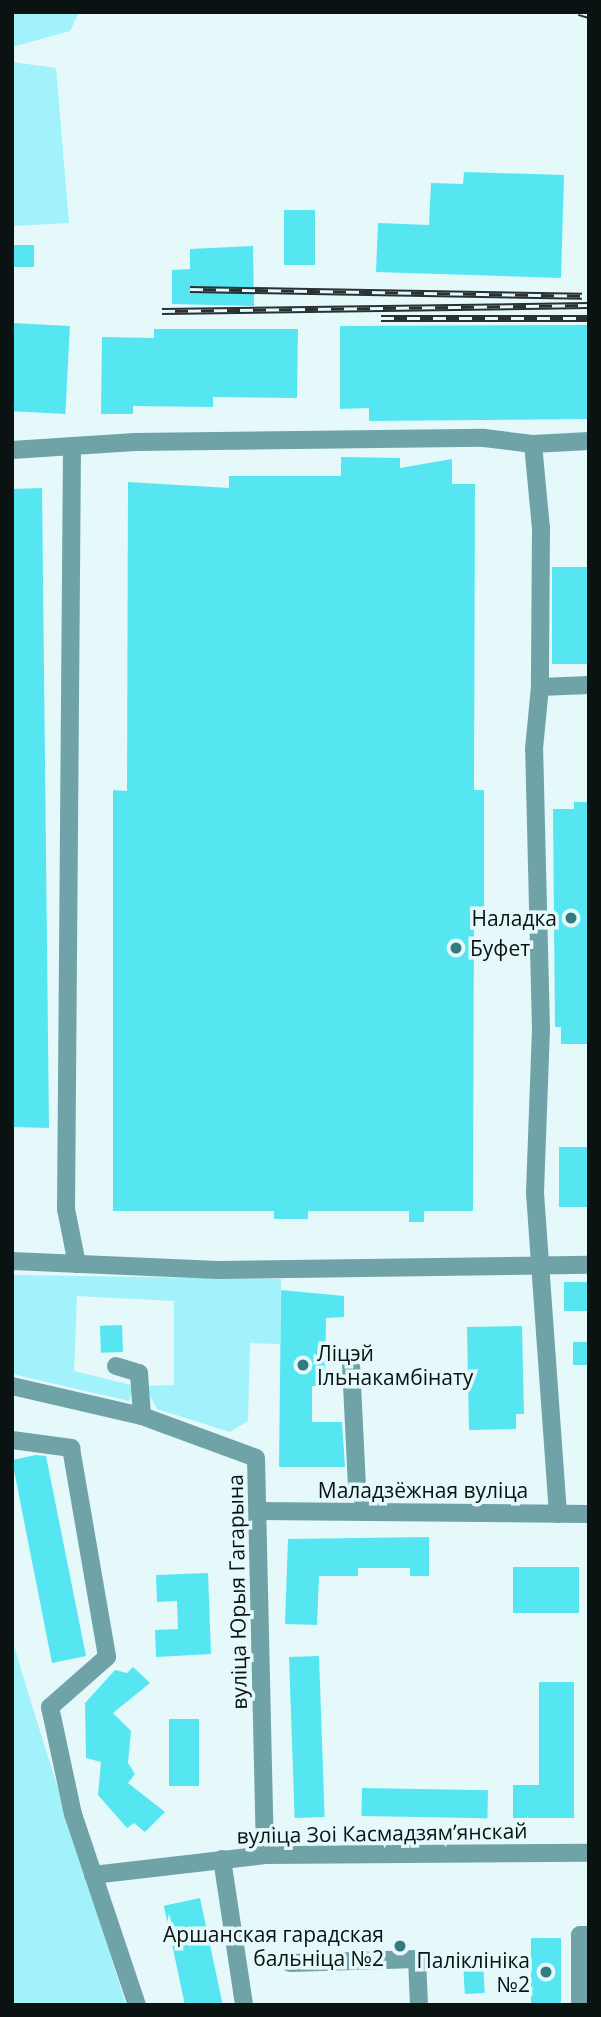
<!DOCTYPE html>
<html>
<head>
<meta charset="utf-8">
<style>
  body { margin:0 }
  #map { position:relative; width:601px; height:2017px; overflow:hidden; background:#e5f8fa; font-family:"Open Sans",sans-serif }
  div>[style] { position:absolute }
  .green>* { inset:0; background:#a1f2fa }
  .building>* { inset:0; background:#56e6f2; transform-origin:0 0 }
  .minor>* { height:18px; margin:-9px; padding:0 9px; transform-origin:9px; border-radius:9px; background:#70a3a8 }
  .rail>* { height:7px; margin-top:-3.5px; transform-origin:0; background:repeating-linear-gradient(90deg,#e5f8fa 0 13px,#293132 0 26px); box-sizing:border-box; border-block:2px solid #293132 }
  .dots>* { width:19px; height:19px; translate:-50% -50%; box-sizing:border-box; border:4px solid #e5f8fa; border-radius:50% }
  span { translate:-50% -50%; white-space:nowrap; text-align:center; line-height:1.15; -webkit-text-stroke:7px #e5f8fa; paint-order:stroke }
  .poi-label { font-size:21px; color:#0b1212 }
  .right { translate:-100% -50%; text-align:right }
  .left { translate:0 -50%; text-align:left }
  .street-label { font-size:21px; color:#0b1212 }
  .frame { position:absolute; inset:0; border:14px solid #0b1212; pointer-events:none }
</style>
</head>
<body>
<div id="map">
  <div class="green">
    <div style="clip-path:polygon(12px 12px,79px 12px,70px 31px,12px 47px)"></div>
    <div style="clip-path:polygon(12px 62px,56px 68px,69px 223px,12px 226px)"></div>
    <div style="clip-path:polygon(12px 1275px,281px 1279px,280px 1344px,250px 1343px,248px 1421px,230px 1432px,157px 1409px,145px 1386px,174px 1385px,174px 1301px,77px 1296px,74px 1371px,135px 1386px,129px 1401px,12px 1374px)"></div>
    <div style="clip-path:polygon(12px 1639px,29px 1696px,126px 2005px,12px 2005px)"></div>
  </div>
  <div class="building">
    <div style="clip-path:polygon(464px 172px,564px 175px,561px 278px,376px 272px,378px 223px,429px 225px,431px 183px,463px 184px)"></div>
    <div style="left:284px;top:210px;width:31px;height:55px"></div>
    <div style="left:34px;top:245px;width:22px;height:22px;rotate:90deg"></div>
    <div style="clip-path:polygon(253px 246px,254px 306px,172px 304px,172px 270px,190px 269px,190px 249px)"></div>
    <div style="left:12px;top:323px;width:58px;height:88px;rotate:3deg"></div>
    <div style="clip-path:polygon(589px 325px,589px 419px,369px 421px,369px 408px,340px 409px,340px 326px)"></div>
    <div style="clip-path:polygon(154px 329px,298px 329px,297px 398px,213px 397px,213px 407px,133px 406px,133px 414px,101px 414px,102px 337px,154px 338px)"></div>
    <div style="clip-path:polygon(341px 457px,400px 458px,400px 468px,452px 459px,452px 484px,475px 484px,474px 790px,484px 790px,484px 907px,474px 907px,473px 1211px,424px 1211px,424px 1222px,409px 1222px,409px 1211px,308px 1211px,308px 1219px,274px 1219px,274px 1211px,113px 1211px,113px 790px,127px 791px,128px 482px,229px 488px,229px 476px,341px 476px)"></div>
    <div style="clip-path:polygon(42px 488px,49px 1128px,12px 1127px,12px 489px)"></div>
    <div style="left:552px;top:567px;width:35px;height:97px"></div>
    <div style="clip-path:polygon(574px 802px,589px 802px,589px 1044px,561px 1044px,561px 1027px,555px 1027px,553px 809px,574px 809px)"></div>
    <div style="left:559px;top:1147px;width:30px;height:60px"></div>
    <div style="left:564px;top:1282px;width:25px;height:29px"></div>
    <div style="clip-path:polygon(281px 1290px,344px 1296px,344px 1317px,326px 1318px,325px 1386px,312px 1386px,312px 1422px,342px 1422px,345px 1467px,279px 1467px)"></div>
    <div style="left:122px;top:1325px;width:27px;height:22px;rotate:88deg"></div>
    <div style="clip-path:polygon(522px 1326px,524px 1414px,516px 1414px,516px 1429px,469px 1430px,467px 1327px)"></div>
    <div style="left:589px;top:1342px;width:23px;height:16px;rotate:90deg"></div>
    <div style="clip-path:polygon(36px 1455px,46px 1456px,86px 1656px,52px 1663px,12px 1460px)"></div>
    <div style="clip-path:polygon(429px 1537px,429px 1576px,410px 1576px,410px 1568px,358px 1568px,358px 1576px,319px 1576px,317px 1625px,285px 1624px,288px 1539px)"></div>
    <div style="left:513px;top:1567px;width:66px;height:46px"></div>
    <div style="clip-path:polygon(208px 1573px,211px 1654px,156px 1657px,155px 1630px,178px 1629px,177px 1601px,157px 1602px,156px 1575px)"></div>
    <div style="left:319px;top:1656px;width:161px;height:30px;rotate:88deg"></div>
    <div style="clip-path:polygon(133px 1667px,150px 1683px,113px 1713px,131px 1731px,128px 1763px,135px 1774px,128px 1783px,165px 1812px,145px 1832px,134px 1823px,127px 1828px,98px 1795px,101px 1762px,86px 1758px,85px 1703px,115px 1670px,127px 1673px)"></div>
    <div style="clip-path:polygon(539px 1682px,574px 1682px,574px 1818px,513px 1818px,513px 1785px,539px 1785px)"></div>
    <div style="left:169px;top:1719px;width:30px;height:67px"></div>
    <div style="left:362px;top:1788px;width:126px;height:28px;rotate:1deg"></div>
    <div style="left:200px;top:1898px;width:109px;height:37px;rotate:78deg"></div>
    <div style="left:531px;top:1938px;width:30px;height:67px"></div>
    <div style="left:483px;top:1960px;width:33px;height:20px;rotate:87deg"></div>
  </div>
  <div class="minor">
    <div style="left:533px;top:444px;width:56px;rotate:-3.1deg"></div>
    <div style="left:72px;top:446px;width:763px;rotate:90.45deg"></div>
    <div style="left:66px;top:1209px;width:56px;rotate:78.7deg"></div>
    <div style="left:12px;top:450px;width:123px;rotate:-3.7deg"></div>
    <div style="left:135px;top:442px;width:349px;rotate:-0.7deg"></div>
    <div style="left:484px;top:438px;width:49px;rotate:7deg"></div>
    <div style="left:533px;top:444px;width:84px;rotate:84.6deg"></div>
    <div style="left:541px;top:528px;width:159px;rotate:90.4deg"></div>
    <div style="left:12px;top:1261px;width:206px;rotate:2.5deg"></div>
    <div style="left:218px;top:1270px;width:371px;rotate:-0.8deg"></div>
    <div style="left:351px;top:1364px;width:124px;rotate:87.2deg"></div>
    <div style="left:357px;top:1488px;width:26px;rotate:62deg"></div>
    <div style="left:116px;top:1366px;width:24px;rotate:17deg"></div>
    <div style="left:139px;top:1373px;width:43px;rotate:86deg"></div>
    <div style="left:12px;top:1386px;width:133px;rotate:13deg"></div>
    <div style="left:142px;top:1416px;width:121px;rotate:20.2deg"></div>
    <div style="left:256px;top:1458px;width:397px;rotate:88.7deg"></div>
    <div style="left:12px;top:1440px;width:60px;rotate:7.7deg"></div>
    <div style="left:71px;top:1448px;width:212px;rotate:80.2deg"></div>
    <div style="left:107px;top:1657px;width:76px;rotate:138.7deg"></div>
    <div style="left:50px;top:1707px;width:109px;rotate:77.9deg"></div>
    <div style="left:73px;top:1814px;width:201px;rotate:71.5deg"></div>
    <div style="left:258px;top:1511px;width:331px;rotate:0.5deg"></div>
    <div style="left:558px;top:1514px;width:323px;rotate:-94.1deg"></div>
    <div style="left:535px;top:1192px;width:162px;rotate:-87.9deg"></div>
    <div style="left:541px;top:1030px;width:281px;rotate:-91.4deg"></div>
    <div style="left:534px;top:749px;width:62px;rotate:-84.5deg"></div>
    <div style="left:540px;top:687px;width:49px;rotate:-2.3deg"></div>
    <div style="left:222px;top:1859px;width:148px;rotate:81.4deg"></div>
    <div style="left:93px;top:1875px;width:173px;rotate:-6.6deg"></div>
    <div style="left:265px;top:1855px;width:324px;rotate:-0.4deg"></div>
    <div style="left:290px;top:1963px;width:127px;rotate:-1.8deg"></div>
    <div style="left:417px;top:1959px;width:46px;rotate:87.5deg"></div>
    <div style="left:580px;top:2005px;width:70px;rotate:-90deg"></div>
    <div style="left:580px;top:1935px;width:9px"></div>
  </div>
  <div class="rail">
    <div style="left:579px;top:12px;width:10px;rotate:17deg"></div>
    <div style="left:190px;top:289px;width:392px;rotate:1deg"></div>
    <div style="left:162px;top:311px;width:427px;rotate:-0.8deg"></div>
    <div style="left:381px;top:318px;width:208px"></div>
  </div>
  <div class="dots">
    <div style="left:571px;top:918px;background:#337b82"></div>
    <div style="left:456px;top:948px;background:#337b82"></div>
    <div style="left:303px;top:1365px;background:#337b82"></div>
    <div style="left:400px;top:1946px;background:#337b82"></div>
    <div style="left:546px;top:1972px;background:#337b82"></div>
  </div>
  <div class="poi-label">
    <span class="right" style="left:557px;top:918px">Наладка</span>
    <span class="left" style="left:470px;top:948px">Буфет</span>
    <span class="left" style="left:317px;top:1365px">Ліцэй<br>Ільнакамбінату</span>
    <span class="right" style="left:384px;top:1946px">Аршанская гарадская<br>бальніца №2</span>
    <span class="right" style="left:530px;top:1972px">Паліклініка<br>№2</span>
  </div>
  <div class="street-label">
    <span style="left:423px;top:1490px">Маладзёжная вуліца</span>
    <span style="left:237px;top:1592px;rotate:-91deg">вуліца Юрыя Гагарына</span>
    <span style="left:382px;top:1833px;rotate:-1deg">вуліца Зоі Касмадзямʼянскай</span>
  </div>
  <div class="frame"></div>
</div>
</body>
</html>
